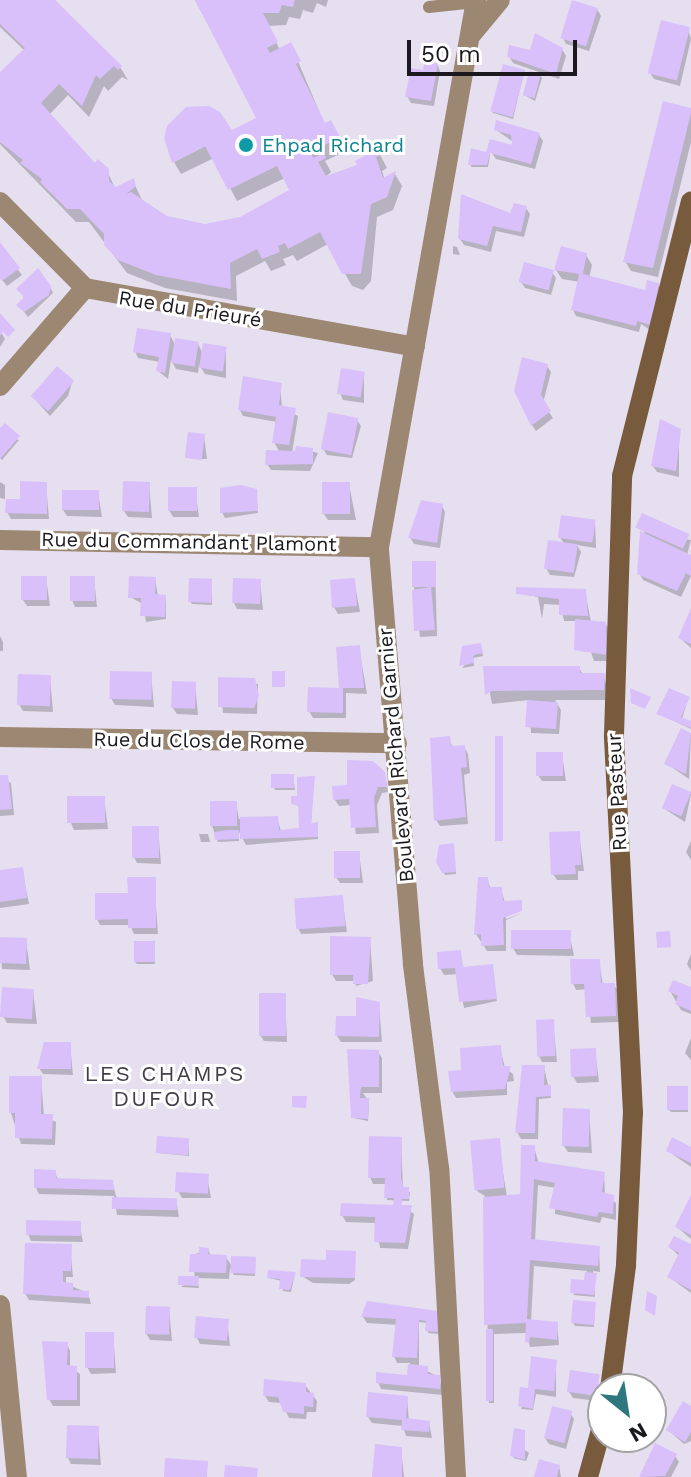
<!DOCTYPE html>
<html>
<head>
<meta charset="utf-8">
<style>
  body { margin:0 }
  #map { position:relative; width:691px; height:1477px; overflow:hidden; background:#e5dfef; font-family:"Work Sans",sans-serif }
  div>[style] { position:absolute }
  .shadow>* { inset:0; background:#0003 }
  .building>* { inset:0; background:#d9c0fb; transform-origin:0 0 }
  .service>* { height:12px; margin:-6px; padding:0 6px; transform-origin:6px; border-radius:6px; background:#9b8772 }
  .minor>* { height:20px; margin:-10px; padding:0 10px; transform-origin:10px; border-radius:10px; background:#9b8772 }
  .secondary>* { height:20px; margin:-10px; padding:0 10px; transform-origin:10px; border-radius:10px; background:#775b3c }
  .dots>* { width:22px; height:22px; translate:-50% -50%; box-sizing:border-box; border:4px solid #fff; border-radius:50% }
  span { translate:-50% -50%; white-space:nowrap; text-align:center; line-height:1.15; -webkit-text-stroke:6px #fff; paint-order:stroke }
  .culture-label { font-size:20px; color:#0d838f }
  .left { translate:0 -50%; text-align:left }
  .street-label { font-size:20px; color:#1b191e }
  .neighbourhood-label { font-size:22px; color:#423d49; letter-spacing:2px }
  .north { position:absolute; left:587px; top:1373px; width:80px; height:80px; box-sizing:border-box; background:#fff; border:2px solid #a4a3a5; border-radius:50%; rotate:150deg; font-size:22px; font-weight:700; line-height:32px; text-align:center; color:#1b191e }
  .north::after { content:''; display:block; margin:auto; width:28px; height:36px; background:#2e777d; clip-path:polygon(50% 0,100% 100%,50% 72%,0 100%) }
  .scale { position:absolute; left:407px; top:40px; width:170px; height:36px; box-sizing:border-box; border:4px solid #1b191e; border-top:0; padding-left:10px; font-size:24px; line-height:28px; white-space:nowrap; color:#1b191e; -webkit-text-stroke:6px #fff; paint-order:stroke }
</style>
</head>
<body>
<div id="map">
  <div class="shadow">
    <div style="clip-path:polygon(0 0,54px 0,120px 67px,128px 80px,122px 77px,108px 91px,104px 86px,89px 117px,68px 95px,49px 115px,95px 166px,107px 171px,116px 190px,133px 181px,142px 200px,166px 218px,205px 226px,241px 219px,291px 191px,285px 178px,237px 201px,214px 158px,181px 174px,174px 162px,258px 119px,195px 0,328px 0,326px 7px,317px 3px,313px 13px,303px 10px,300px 19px,289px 17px,286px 25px,268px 26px,280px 50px,291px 45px,325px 125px,330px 122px,346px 151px,325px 161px,331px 172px,322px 180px,360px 166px,378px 151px,387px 168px,382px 171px,385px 180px,395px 174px,402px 186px,393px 210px,377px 217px,371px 281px,363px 290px,352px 286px,328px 244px,297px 261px,293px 255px,283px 259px,286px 265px,271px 271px,265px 261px,236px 276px,237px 301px,165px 288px,127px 273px,89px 222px,76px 222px,0 144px,0 74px,25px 51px,0 27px)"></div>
    <div style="clip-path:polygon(597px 9px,601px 16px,589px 51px,566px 44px,563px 38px)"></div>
    <div style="clip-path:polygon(688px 29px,691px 39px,680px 86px,654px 79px,650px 73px)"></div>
    <div style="clip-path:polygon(562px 49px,566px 56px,559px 79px,513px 63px,509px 56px)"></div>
    <div style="clip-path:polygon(437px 64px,440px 71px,434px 106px,411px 103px,407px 96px,424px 72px)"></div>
    <div style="clip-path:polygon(524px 72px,513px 119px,493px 113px,492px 111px)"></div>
    <div style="clip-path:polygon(539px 74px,542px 78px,535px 101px,524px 95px)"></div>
    <div style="clip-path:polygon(691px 110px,691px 142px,658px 277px,631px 271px,625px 261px)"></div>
    <div style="clip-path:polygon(496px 130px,539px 135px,543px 141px,535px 169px,496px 159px,492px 153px,515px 143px)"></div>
    <div style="clip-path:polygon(473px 151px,490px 155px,488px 167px,471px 167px)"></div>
    <div style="clip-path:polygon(526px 208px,530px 214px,524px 237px,496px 231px,491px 252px,464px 245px,460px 239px)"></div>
    <div style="clip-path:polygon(0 245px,22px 275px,7px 286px,0 277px)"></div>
    <div style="clip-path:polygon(453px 246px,457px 247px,460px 255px,453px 254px)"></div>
    <div style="clip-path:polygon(586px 255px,592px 265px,589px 278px,646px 292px,658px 284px,663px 294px,656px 334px,641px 324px,639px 332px,576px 316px,573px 310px,580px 282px,562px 279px,556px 270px)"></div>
    <div style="clip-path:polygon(552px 272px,556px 278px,551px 295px,525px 288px,521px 282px)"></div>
    <div style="clip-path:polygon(50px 287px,53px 293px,28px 317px,19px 305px,25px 299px,19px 290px)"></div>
    <div style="clip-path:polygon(0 330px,5px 339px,0 347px)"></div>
    <div style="clip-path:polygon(170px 335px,175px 345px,198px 344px,203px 354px,226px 349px,226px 378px,205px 374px,199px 365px,198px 373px,176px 369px,171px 360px,168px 379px,158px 371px,160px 362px,138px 358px,135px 351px)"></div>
    <div style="clip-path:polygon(547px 366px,551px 372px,543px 403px,553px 418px,536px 431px,532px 425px)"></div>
    <div style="clip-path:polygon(364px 374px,364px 403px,343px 400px,340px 393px)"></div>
    <div style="clip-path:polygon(72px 382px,68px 396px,50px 416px,32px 396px)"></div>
    <div style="clip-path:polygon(280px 385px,282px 407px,298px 416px,292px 453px,299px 453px,298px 448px,318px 453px,310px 471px,271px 470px,267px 464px,280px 453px,274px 442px,277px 422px,243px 416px,240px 410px)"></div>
    <div style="clip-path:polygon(357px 420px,361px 426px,352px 458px,327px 455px,323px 449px)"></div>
    <div style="clip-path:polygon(679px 430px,679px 477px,657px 472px,653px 466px)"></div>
    <div style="clip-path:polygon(0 434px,19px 440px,2px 460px,0 458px)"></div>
    <div style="clip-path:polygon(204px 436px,207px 459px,193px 459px,191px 457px)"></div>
    <div style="clip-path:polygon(0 482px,5px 485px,5px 499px,0 498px)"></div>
    <div style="clip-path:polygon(46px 484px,49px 519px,11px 519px,7px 512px)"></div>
    <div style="clip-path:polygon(149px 484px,152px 518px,128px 517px,124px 511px)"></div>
    <div style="clip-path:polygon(349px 484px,356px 520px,328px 520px,324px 514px)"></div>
    <div style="clip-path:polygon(195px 489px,199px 517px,173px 517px,169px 510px)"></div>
    <div style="clip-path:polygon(256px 491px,258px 513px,225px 518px,222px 512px)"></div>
    <div style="clip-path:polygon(98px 492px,102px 517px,67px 516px,63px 510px)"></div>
    <div style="clip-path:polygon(442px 506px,445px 512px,440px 548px,414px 544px,410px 537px)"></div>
    <div style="clip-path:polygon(595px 522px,596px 548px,577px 545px,581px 552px,574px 577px,550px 575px,546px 568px,564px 544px,560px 537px)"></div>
    <div style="clip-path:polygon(642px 529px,691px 540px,687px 555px,691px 576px,681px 597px,643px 580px,639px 573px,647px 536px)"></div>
    <div style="clip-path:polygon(435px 563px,437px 636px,420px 637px,414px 587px)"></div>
    <div style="clip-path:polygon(46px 578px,50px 606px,27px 606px,23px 600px)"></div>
    <div style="clip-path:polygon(94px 578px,97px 607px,75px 607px,72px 600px)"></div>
    <div style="clip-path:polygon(155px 579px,158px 596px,166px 599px,166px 619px,146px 622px,143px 604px,130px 597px)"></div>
    <div style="clip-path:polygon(211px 580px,212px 605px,192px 604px,190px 601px)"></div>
    <div style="clip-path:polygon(354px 580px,360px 612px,338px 614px,334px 607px)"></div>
    <div style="clip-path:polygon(260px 581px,263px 610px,237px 609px,234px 603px)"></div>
    <div style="clip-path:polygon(585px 591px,591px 622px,605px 623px,609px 630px,608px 661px,594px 661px,591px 652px,580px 651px,577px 621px,564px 621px,561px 605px,544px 604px,542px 619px,538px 597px,518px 593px)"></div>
    <div style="clip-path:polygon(691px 614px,691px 648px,680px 638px)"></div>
    <div style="clip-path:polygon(0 636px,3px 642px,3px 651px,0 651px)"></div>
    <div style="clip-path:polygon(359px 647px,367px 694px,346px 693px,346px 718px,313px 718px,309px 711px,341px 690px)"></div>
    <div style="clip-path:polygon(481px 648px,483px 656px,473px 658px,474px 666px,462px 668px)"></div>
    <div style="clip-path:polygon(485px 668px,579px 668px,583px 675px,604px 675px,609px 700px,555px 700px,561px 710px,559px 734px,531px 733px,529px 700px,492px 704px)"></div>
    <div style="clip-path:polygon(151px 674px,154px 707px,115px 705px,111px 698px)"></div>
    <div style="clip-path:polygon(50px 677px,53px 712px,23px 711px,19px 704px)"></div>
    <div style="clip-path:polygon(220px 680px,258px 684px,257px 714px,223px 713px)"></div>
    <div style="clip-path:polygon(195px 684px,198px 715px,177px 714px,173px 708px)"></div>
    <div style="clip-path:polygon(688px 699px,682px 719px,691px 723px,691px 729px,659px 714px)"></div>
    <div style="clip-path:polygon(682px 731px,691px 735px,689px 779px,667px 764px)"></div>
    <div style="clip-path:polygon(449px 739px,453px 748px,464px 747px,468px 754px,470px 773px,464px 775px,468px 824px,440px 826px,436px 820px)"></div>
    <div style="clip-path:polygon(562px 754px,566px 781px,542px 781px,538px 775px)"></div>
    <div style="clip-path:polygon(384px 773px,389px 792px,382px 793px,377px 805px,379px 833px,356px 834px,351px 805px,339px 806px,335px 800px,349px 786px)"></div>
    <div style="clip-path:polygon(293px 776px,295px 790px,275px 790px,274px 788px)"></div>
    <div style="clip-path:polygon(0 777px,11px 783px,14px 815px,0 816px)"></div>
    <div style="clip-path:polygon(314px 778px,311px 825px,318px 827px,318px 839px,246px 845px,239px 832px,239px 841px,218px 842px,212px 826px,236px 803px,239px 819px,277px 818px,281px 831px,301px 830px,300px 807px,293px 803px)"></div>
    <div style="clip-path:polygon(673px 787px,691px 794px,685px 822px,663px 808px)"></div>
    <div style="clip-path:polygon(104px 798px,108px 829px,74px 830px,71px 823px)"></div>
    <div style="clip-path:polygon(158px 828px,161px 864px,137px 863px,134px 857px)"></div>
    <div style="clip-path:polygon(579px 833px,584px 871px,578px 871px,578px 880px,557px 880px,553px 874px)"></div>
    <div style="clip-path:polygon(199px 834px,208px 834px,210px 842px,201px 842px)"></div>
    <div style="clip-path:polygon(691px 841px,691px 860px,686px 852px)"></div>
    <div style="clip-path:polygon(453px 845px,456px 874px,445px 875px,438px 862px)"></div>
    <div style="clip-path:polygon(359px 853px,363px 883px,340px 883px,336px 877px)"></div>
    <div style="clip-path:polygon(22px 869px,29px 904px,0 908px,0 872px)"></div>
    <div style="clip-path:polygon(154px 879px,158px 934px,134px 934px,130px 925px,100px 925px,97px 919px)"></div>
    <div style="clip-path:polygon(487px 879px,491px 889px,501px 889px,505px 903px,522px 905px,506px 915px,506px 919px,522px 913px,506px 920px,506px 951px,487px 951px,476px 934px)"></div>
    <div style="clip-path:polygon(342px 897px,347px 932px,301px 934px,298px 928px)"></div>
    <div style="clip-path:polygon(569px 932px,574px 956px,517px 955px,513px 948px)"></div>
    <div style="clip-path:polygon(0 939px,26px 940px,30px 970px,2px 969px)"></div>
    <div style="clip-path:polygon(370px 939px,373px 981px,356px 986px,355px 981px,336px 981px,332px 974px)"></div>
    <div style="clip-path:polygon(154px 943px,155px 964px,137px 964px,135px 962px)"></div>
    <div style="clip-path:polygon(459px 952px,464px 969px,492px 966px,497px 1001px,464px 1008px,458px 974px,444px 975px,440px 968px)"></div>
    <div style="clip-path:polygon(691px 954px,691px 971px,687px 964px)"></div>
    <div style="clip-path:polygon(599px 961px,603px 985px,614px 985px,618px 991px,619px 1022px,591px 1023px,587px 989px,576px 990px,573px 983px)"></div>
    <div style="clip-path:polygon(691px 990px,691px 1014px,681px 1010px,670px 991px)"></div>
    <div style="clip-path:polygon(33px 991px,37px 1024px,7px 1023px,3px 1016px)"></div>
    <div style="clip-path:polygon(285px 995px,287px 1042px,264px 1041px,260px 1035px)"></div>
    <div style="clip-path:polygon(379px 1004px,382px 1042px,341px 1042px,337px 1036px)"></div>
    <div style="clip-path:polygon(553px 1021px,557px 1062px,542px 1062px,539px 1056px)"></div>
    <div style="clip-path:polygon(691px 1038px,691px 1060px,685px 1053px)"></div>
    <div style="clip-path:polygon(70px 1044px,73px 1075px,43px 1074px,39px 1068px)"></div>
    <div style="clip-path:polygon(500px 1047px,505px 1068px,513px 1074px,514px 1081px,507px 1082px,507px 1095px,456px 1098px,452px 1091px,463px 1071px)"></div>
    <div style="clip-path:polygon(595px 1050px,599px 1082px,577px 1083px,573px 1076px)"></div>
    <div style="clip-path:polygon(349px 1051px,378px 1052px,382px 1058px,382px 1093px,363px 1093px,369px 1102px,368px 1121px,353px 1118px)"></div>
    <div style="clip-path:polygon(544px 1067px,551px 1098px,539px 1099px,538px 1139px,521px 1139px,517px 1132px)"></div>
    <div style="clip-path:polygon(41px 1078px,44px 1116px,56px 1122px,55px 1145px,21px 1144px,11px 1113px)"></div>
    <div style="clip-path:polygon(687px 1088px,688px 1112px,671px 1112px,669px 1110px)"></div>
    <div style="clip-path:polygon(589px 1111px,592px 1153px,568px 1152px,564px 1146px)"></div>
    <div style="clip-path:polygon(188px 1139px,189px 1156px,158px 1153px)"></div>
    <div style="clip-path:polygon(401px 1139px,403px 1189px,410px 1192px,409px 1201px,387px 1200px,386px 1184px,373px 1184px,370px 1177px)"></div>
    <div style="clip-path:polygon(498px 1141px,507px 1197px,522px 1196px,534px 1147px,539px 1164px,604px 1173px,605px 1195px,616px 1203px,616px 1220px,602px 1217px,600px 1223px,555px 1214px,556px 1188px,538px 1185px,535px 1241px,599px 1248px,600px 1272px,593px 1271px,595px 1297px,573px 1295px,586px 1282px,587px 1271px,534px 1266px,531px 1321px,557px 1324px,559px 1345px,530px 1347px,527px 1333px,494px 1334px,494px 1403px,489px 1403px,485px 1196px,477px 1191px)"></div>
    <div style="clip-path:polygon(691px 1149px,691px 1167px,668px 1151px)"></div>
    <div style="clip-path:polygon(55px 1172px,58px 1180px,112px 1182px,117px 1199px,176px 1200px,179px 1217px,117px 1215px,114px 1196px,39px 1194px,36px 1188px)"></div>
    <div style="clip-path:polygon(207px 1176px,211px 1198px,182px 1198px,178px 1191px)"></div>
    <div style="clip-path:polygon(691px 1200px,691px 1239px,677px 1227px)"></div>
    <div style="clip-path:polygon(396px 1201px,414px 1214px,408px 1249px,380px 1248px,376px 1223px,346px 1222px,342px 1215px,395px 1207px)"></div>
    <div style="clip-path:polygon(79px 1223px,83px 1242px,31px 1241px,28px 1234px)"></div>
    <div style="clip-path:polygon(70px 1246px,73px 1277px,66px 1277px,66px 1284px,88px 1293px,91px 1304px,29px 1300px,25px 1293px)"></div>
    <div style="clip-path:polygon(691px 1246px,691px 1293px,669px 1277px,680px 1257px,670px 1247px)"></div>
    <div style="clip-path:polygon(208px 1250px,212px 1257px,226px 1257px,233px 1268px,254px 1259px,255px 1276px,234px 1275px,230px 1268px,229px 1279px,197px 1278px,199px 1288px,181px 1287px,195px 1278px,192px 1255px)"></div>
    <div style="clip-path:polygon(354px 1253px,355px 1280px,349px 1284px,313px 1283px,302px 1276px)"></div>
    <div style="clip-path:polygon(295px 1273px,291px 1292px,283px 1291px,282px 1281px,269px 1278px)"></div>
    <div style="clip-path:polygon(368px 1303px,437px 1313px,439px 1334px,428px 1333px,427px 1323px,419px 1322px,419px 1367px,439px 1377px,443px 1395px,381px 1389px,378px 1382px,409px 1377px,410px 1363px,397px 1363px,394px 1356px,399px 1325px,367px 1323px,363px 1317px)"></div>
    <div style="clip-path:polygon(595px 1304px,594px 1327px,575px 1326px,573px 1323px)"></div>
    <div style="clip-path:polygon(169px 1309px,172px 1341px,150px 1340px,146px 1333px)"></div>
    <div style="clip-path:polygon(227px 1320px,230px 1346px,200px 1344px,197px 1338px)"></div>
    <div style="clip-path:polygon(113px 1334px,116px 1373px,91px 1374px,87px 1367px)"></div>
    <div style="clip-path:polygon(44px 1343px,67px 1344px,70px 1351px,70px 1367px,80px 1374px,80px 1406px,53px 1406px,49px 1399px)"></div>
    <div style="clip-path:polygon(556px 1362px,556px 1397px,536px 1394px,533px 1410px,521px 1409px,529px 1390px)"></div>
    <div style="clip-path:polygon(598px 1376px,598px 1401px,573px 1398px,569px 1392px)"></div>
    <div style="clip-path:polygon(305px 1385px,317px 1401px,316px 1412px,307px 1412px,306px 1419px,289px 1418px,282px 1403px,269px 1402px,265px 1396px)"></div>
    <div style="clip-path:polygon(407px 1398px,409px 1421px,429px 1423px,432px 1438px,406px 1436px,403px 1426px,372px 1423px,368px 1417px)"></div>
    <div style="clip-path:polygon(691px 1408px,691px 1441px,684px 1444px,668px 1430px)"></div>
    <div style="clip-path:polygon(570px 1413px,574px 1419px,566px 1449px,549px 1444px,545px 1438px)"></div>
    <div style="clip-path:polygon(98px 1428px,101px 1465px,71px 1464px,68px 1458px)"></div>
    <div style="clip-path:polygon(401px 1449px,404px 1477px,374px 1477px)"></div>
    <div style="clip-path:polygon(523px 1449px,529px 1453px,526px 1461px,513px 1458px)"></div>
    <div style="clip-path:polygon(675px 1456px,679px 1462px,671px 1477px,642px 1477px)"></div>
    <div style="clip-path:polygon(559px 1466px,561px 1477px,536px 1477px)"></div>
  </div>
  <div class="building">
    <div style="clip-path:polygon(0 0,55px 0,122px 66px,118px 70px,114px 66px,100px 79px,96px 75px,82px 106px,59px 84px,41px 103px,95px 163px,98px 159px,109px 169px,109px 181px,116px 187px,134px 178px,136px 186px,126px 194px,131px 192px,167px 216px,205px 224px,240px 217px,289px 190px,277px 166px,228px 190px,205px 146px,172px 163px,164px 138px,167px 126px,186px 107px,209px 106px,220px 112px,232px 130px,256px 118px,195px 0,295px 0,293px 7px,282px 5px,279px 13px,263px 13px,278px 42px,267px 48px,270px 53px,291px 42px,301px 61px,296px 64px,325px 123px,331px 120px,340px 137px,311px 152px,313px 158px,323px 153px,326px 158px,318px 162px,326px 176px,357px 165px,355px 161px,379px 148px,382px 154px,376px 157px,383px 178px,396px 171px,387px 197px,371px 204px,361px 274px,342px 274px,320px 232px,288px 249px,285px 243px,278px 246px,280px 252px,262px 259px,257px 249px,230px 263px,231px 289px,156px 275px,118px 260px,104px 245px,104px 234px,80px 209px,67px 209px,40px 182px,42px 179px,20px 163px,23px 160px,0 142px,0 72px,25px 48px,0 24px)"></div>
    <div style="left:572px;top:0;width:27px;height:40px;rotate:17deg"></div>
    <div style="left:661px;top:20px;width:30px;height:55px;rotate:14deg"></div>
    <div style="clip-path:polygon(535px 33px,563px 48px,556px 74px,507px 57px,509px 45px,530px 50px)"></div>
    <div style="clip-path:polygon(425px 61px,438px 63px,431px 101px,405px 97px,411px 68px,423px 70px)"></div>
    <div style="left:503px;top:64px;width:23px;height:49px;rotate:15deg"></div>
    <div style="left:529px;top:71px;width:12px;height:25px;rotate:14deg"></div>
    <div style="clip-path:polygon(663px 101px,691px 108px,691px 113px,653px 268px,623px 262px)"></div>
    <div style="clip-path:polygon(496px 120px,540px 133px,531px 164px,490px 153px,487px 165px,468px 165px,471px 148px,486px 152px,490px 139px,512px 145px,511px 135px,494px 130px)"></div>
    <div style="clip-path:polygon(461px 194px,510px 213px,514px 203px,527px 206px,521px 232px,493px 226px,487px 246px,458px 239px)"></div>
    <div style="clip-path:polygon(0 242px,20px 268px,2px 281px,0 278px)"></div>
    <div style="clip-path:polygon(561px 246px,587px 253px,583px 274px,645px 290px,647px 280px,659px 283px,651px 325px,637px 321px,636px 326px,571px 310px,579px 274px,554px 270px)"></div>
    <div style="left:524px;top:262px;width:31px;height:21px;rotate:15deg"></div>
    <div style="clip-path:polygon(38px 268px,51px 286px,49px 295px,24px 312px,16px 305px,24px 297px,16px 289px)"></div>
    <div style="clip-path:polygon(0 313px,15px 330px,8px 337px,3px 332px,0 336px)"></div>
    <div style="clip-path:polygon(137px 328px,171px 333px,165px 373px,156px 371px,159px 357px,133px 352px)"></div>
    <div style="left:175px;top:338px;width:24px;height:25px;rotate:9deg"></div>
    <div style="left:203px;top:343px;width:24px;height:25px;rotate:9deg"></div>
    <div style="clip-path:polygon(522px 357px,548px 364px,541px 395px,551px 411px,531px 426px,514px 391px)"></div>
    <div style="left:57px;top:366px;width:23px;height:40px;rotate:41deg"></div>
    <div style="left:341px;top:368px;width:24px;height:26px;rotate:9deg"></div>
    <div style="clip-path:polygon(243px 376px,282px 383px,279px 405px,296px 408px,289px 445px,272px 443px,276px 417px,238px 410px)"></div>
    <div style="left:328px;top:412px;width:31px;height:38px;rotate:11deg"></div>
    <div style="clip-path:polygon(660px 419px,681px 429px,676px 471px,651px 466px)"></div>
    <div style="clip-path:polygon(5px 423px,20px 436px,0 459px,0 428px)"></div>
    <div style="left:188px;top:432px;width:17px;height:26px;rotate:7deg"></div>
    <div style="clip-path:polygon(296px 446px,313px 448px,313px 464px,265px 465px,266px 450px,295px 451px)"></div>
    <div style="clip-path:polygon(20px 481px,47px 482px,47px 514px,5px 513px,6px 499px,20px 499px)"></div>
    <div style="left:123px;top:481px;width:27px;height:30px;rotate:2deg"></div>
    <div style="left:322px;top:482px;width:28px;height:32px"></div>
    <div style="clip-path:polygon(241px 485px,257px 489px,258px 511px,220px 513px,220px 488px)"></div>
    <div style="left:168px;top:487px;width:29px;height:24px"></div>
    <div style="left:62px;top:490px;width:37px;height:20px"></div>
    <div style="clip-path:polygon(421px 500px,443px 504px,437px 543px,408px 538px)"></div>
    <div style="left:642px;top:513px;width:52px;height:16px;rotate:24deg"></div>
    <div style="left:561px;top:515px;width:35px;height:23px;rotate:8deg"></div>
    <div style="clip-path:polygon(640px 531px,691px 555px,691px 576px,686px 573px,677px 591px,637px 574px)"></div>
    <div style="left:548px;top:540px;width:30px;height:29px;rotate:8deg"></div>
    <div style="clip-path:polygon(412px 561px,436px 561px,436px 587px,431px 587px,435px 630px,414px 631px,412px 590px,431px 587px,412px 587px)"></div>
    <div style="left:21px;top:576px;width:26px;height:24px"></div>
    <div style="left:70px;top:576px;width:25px;height:25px"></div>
    <div style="clip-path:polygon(129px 576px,156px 577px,155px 594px,166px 595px,165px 617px,140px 616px,141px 598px,128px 598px)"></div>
    <div style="left:189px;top:578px;width:23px;height:24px;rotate:2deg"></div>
    <div style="left:233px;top:578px;width:28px;height:25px;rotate:2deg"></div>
    <div style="left:355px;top:578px;width:28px;height:25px;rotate:86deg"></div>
    <div style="clip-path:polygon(516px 587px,586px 589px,588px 616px,559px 615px,559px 599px,516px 594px)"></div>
    <div style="clip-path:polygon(691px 608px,691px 644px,678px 638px)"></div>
    <div style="clip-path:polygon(575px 619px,606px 622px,606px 655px,574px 650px)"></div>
    <div style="clip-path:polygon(481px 643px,483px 653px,473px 655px,474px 663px,459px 666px,462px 646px)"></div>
    <div style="clip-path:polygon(360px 645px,364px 688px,343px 688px,343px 713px,307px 712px,308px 687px,339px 688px,336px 647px)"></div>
    <div style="clip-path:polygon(483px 666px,580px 666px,580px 673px,605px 673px,604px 690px,492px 691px,485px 695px)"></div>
    <div style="left:110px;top:671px;width:42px;height:28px;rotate:1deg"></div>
    <div style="left:272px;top:671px;width:13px;height:16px"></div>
    <div style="left:18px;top:674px;width:33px;height:31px;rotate:2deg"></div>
    <div style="clip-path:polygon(218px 677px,255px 678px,259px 696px,254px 708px,218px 707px)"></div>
    <div style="left:172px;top:681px;width:24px;height:27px;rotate:2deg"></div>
    <div style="clip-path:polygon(630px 688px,651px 697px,645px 709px,631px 703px)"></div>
    <div style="clip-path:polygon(669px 688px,690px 697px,681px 717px,691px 721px,691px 728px,656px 714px)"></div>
    <div style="left:527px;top:700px;width:31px;height:27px;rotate:4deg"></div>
    <div style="clip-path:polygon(681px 728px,691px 733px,686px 774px,664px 764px)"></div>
    <div style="clip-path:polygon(450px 736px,451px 746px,465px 745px,467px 767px,461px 768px,466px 817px,434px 821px,430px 738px)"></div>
    <div style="left:495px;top:736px;width:8px;height:105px"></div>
    <div style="left:536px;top:752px;width:27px;height:24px"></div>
    <div style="clip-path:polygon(347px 760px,373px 761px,385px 772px,387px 787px,378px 787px,374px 798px,376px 827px,351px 828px,349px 799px,333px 800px,332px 786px,347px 785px)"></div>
    <div style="left:271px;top:774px;width:23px;height:14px"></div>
    <div style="clip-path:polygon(0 775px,8px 775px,12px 809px,0 810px)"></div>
    <div style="clip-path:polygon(315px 776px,311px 823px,318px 822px,318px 837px,240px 839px,240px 817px,278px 816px,279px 830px,299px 828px,298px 805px,291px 804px,291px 796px,297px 796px,297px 777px)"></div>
    <div style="left:672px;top:784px;width:21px;height:26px;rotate:23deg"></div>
    <div style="left:105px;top:796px;width:27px;height:38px;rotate:90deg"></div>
    <div style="left:237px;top:801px;width:25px;height:27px;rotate:90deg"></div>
    <div style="left:132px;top:826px;width:27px;height:32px"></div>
    <div style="clip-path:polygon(227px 830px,239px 830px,239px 839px,215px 840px,214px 832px)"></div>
    <div style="clip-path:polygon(580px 831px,581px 865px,575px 865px,576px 874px,551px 875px,549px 832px)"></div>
    <div style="clip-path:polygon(454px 843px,456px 872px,442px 873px,436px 862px,439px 845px)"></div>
    <div style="left:334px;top:851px;width:26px;height:27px"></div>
    <div style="clip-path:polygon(23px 867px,27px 898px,0 902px,0 870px)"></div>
    <div style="clip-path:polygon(127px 877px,156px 877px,156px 928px,128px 928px,128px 919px,95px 920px,95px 893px,128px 893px)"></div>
    <div style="clip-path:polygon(478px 877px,488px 877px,489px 887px,502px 887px,503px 901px,522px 900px,522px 911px,503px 918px,504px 945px,481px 946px,481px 934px,474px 935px)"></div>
    <div style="left:343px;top:895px;width:31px;height:49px;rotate:86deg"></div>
    <div style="left:511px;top:930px;width:60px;height:19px"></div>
    <div style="left:670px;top:931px;width:16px;height:14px;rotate:86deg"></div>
    <div style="clip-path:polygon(330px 936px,371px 937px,368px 984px,353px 984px,353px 975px,330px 975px)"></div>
    <div style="left:0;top:937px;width:27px;height:26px;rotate:2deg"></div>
    <div style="left:134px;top:941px;width:21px;height:21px"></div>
    <div style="clip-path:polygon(461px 950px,463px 967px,493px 964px,497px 999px,459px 1002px,455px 968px,438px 969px,437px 952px)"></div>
    <div style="clip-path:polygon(570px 959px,600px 959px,601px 983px,615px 983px,616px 1016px,586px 1017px,584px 984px,571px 984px)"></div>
    <div style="clip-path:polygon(673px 980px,691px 987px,691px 1011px,675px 1004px,678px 996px,668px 991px)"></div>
    <div style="left:2px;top:987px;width:32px;height:30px;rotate:4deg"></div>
    <div style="left:259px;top:993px;width:27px;height:43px"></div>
    <div style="clip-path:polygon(356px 997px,380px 1002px,379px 1037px,335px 1036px,336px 1016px,356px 1016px)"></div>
    <div style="left:554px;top:1019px;width:37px;height:18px;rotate:88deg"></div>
    <div style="clip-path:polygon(44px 1042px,71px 1042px,71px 1069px,37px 1069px)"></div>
    <div style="clip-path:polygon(501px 1045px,503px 1066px,511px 1066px,505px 1089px,451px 1092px,448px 1071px,461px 1070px,460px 1048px)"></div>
    <div style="left:596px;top:1048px;width:28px;height:26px;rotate:88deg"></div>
    <div style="clip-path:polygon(347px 1049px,379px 1050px,379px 1087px,361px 1087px,360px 1098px,369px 1098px,368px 1119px,351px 1118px)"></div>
    <div style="clip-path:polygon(522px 1065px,545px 1065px,544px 1085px,551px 1085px,551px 1096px,536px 1097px,535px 1133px,515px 1133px)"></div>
    <div style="clip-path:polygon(9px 1076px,42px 1076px,41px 1114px,53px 1114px,52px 1139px,15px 1138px,15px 1113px,9px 1113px)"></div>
    <div style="left:667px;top:1086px;width:21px;height:24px"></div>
    <div style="clip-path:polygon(292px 1096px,307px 1096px,306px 1108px,292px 1107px)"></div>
    <div style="left:563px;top:1108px;width:27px;height:38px;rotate:2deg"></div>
    <div style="left:157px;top:1136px;width:32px;height:17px;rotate:4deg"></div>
    <div style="clip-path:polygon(369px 1136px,402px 1137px,401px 1178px,403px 1187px,409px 1187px,409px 1199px,402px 1199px,402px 1205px,412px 1205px,405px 1243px,374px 1242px,375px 1217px,340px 1216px,341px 1203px,393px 1205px,394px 1198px,384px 1198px,385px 1178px,368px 1178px)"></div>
    <div style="clip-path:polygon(672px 1137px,691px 1147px,691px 1163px,666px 1151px)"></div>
    <div style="left:500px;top:1138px;width:50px;height:30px;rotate:85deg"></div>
    <div style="clip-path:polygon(521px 1145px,535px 1145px,535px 1161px,605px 1172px,602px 1192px,614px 1195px,613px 1214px,599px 1212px,597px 1217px,549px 1208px,555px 1183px,534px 1179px,531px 1239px,600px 1246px,598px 1266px,530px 1260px,527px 1319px,558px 1322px,557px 1340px,530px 1337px,529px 1343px,525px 1342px,526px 1323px,484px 1325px,483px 1197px,520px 1194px)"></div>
    <div style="clip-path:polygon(34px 1169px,56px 1170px,56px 1178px,113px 1180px,114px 1190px,34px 1188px)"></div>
    <div style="left:176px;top:1172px;width:33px;height:20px;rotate:3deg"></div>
    <div style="clip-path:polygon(691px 1195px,691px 1235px,675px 1227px)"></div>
    <div style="left:112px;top:1197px;width:65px;height:12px;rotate:1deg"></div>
    <div style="left:26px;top:1220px;width:55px;height:15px;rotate:1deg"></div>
    <div style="clip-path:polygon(674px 1236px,691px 1244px,691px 1290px,667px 1277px,679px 1253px,668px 1247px)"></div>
    <div style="clip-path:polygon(25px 1243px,72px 1244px,71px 1271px,63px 1271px,63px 1282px,73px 1283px,73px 1290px,89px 1291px,89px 1298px,23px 1294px)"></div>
    <div style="clip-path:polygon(199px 1247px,209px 1248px,208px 1254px,227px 1255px,226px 1273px,189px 1272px,190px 1254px,199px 1254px)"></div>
    <div style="clip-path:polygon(326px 1250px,356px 1251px,355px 1278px,300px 1277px,301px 1259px,326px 1260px)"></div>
    <div style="left:231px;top:1256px;width:25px;height:17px;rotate:2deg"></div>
    <div style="clip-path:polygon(268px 1270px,296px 1272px,290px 1290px,279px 1289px,280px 1279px,267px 1278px)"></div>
    <div style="clip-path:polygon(585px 1272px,597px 1273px,594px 1295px,570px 1293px,571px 1279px,584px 1280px)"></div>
    <div style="clip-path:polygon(178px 1276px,199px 1276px,198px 1286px,178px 1285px)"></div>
    <div style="clip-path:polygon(647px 1291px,657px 1296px,655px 1316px,645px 1310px)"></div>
    <div style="left:573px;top:1300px;width:23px;height:23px;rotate:5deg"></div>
    <div style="clip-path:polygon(367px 1301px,438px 1311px,439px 1332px,425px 1331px,426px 1321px,419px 1320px,417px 1358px,392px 1357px,396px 1319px,361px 1317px)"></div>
    <div style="left:146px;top:1306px;width:24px;height:28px;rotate:2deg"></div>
    <div style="left:196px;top:1316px;width:33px;height:22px;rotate:5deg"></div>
    <div style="left:486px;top:1329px;width:7px;height:72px"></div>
    <div style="left:85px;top:1332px;width:29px;height:36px"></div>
    <div style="clip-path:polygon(42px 1341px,68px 1342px,67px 1365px,77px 1366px,77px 1400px,47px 1400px)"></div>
    <div style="clip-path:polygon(531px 1356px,557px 1360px,554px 1391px,535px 1389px,533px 1409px,518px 1406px,520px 1387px,528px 1388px)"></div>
    <div style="clip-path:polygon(408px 1364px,428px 1366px,428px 1374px,440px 1375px,440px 1389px,376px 1383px,376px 1372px,407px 1375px)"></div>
    <div style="left:570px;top:1370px;width:30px;height:22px;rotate:8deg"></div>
    <div style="clip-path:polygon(264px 1379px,306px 1383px,306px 1392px,314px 1393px,313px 1407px,304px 1406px,304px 1414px,283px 1412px,278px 1397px,263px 1396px)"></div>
    <div style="clip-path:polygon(368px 1392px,408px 1396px,406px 1418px,430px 1421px,429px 1432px,401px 1430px,402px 1420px,366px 1417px)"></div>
    <div style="clip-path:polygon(683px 1401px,691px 1406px,691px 1432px,685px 1442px,666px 1430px)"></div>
    <div style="left:552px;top:1406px;width:21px;height:33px;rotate:14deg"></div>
    <div style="left:67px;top:1425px;width:32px;height:33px;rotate:2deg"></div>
    <div style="clip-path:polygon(514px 1428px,525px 1430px,525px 1460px,510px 1456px)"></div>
    <div style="clip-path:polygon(655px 1443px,677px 1454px,665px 1476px,639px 1477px)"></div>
    <div style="clip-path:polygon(375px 1444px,402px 1447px,402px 1477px,372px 1477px)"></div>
    <div style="clip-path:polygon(165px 1458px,208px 1461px,207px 1477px,164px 1477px)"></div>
    <div style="clip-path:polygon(539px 1459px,560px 1465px,557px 1477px,534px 1477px)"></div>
    <div style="clip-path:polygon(225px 1465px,258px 1468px,257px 1477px,224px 1477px)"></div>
  </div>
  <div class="service">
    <div style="left:429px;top:7px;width:47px;rotate:-6.1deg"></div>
  </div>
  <div class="minor">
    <div style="left:471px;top:35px;width:45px;rotate:-50.4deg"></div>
    <div style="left:0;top:202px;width:121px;rotate:45.3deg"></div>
    <div style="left:85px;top:288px;width:335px;rotate:10.1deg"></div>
    <div style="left:0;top:386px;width:130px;rotate:-49.1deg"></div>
    <div style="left:0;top:540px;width:379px;rotate:1.1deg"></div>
    <div style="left:0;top:737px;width:397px;rotate:0.9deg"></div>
    <div style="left:0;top:1305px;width:173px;rotate:84.4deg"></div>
    <div style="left:456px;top:1477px;width:309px;rotate:-93.1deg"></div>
    <div style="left:439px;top:1168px;width:206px;rotate:-97.3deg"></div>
    <div style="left:413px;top:964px;width:418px;rotate:-94.7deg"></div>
    <div style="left:379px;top:547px;width:556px;rotate:-79.94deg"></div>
  </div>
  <div class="secondary">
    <div style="left:610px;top:1389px;width:125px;rotate:-82.6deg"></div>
    <div style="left:626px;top:1265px;width:152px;rotate:-87.4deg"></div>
    <div style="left:633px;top:1113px;width:378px;rotate:-92.9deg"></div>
    <div style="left:614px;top:735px;width:259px;rotate:-88.2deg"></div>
    <div style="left:622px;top:476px;width:283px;rotate:-75.9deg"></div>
    <div style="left:588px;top:1477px;width:56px;rotate:-74.5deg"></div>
  </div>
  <div class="dots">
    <div style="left:246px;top:145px;background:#0f9aa8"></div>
  </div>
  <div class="culture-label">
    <span class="left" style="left:262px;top:145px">Ehpad Richard</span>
  </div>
  <div class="street-label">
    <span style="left:190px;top:309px;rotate:9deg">Rue du Prieuré</span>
    <span style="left:189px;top:542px;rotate:1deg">Rue du Commandant Plamont</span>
    <span style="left:199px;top:741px;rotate:1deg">Rue du Clos de Rome</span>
    <span style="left:396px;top:755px;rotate:-95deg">Boulevard Richard Garnier</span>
    <span style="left:617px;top:792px;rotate:-93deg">Rue Pasteur</span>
  </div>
  <div class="neighbourhood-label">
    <span style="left:165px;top:1086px">LES CHAMPS<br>DUFOUR</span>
  </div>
  <div class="north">N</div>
  <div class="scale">50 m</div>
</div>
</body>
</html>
